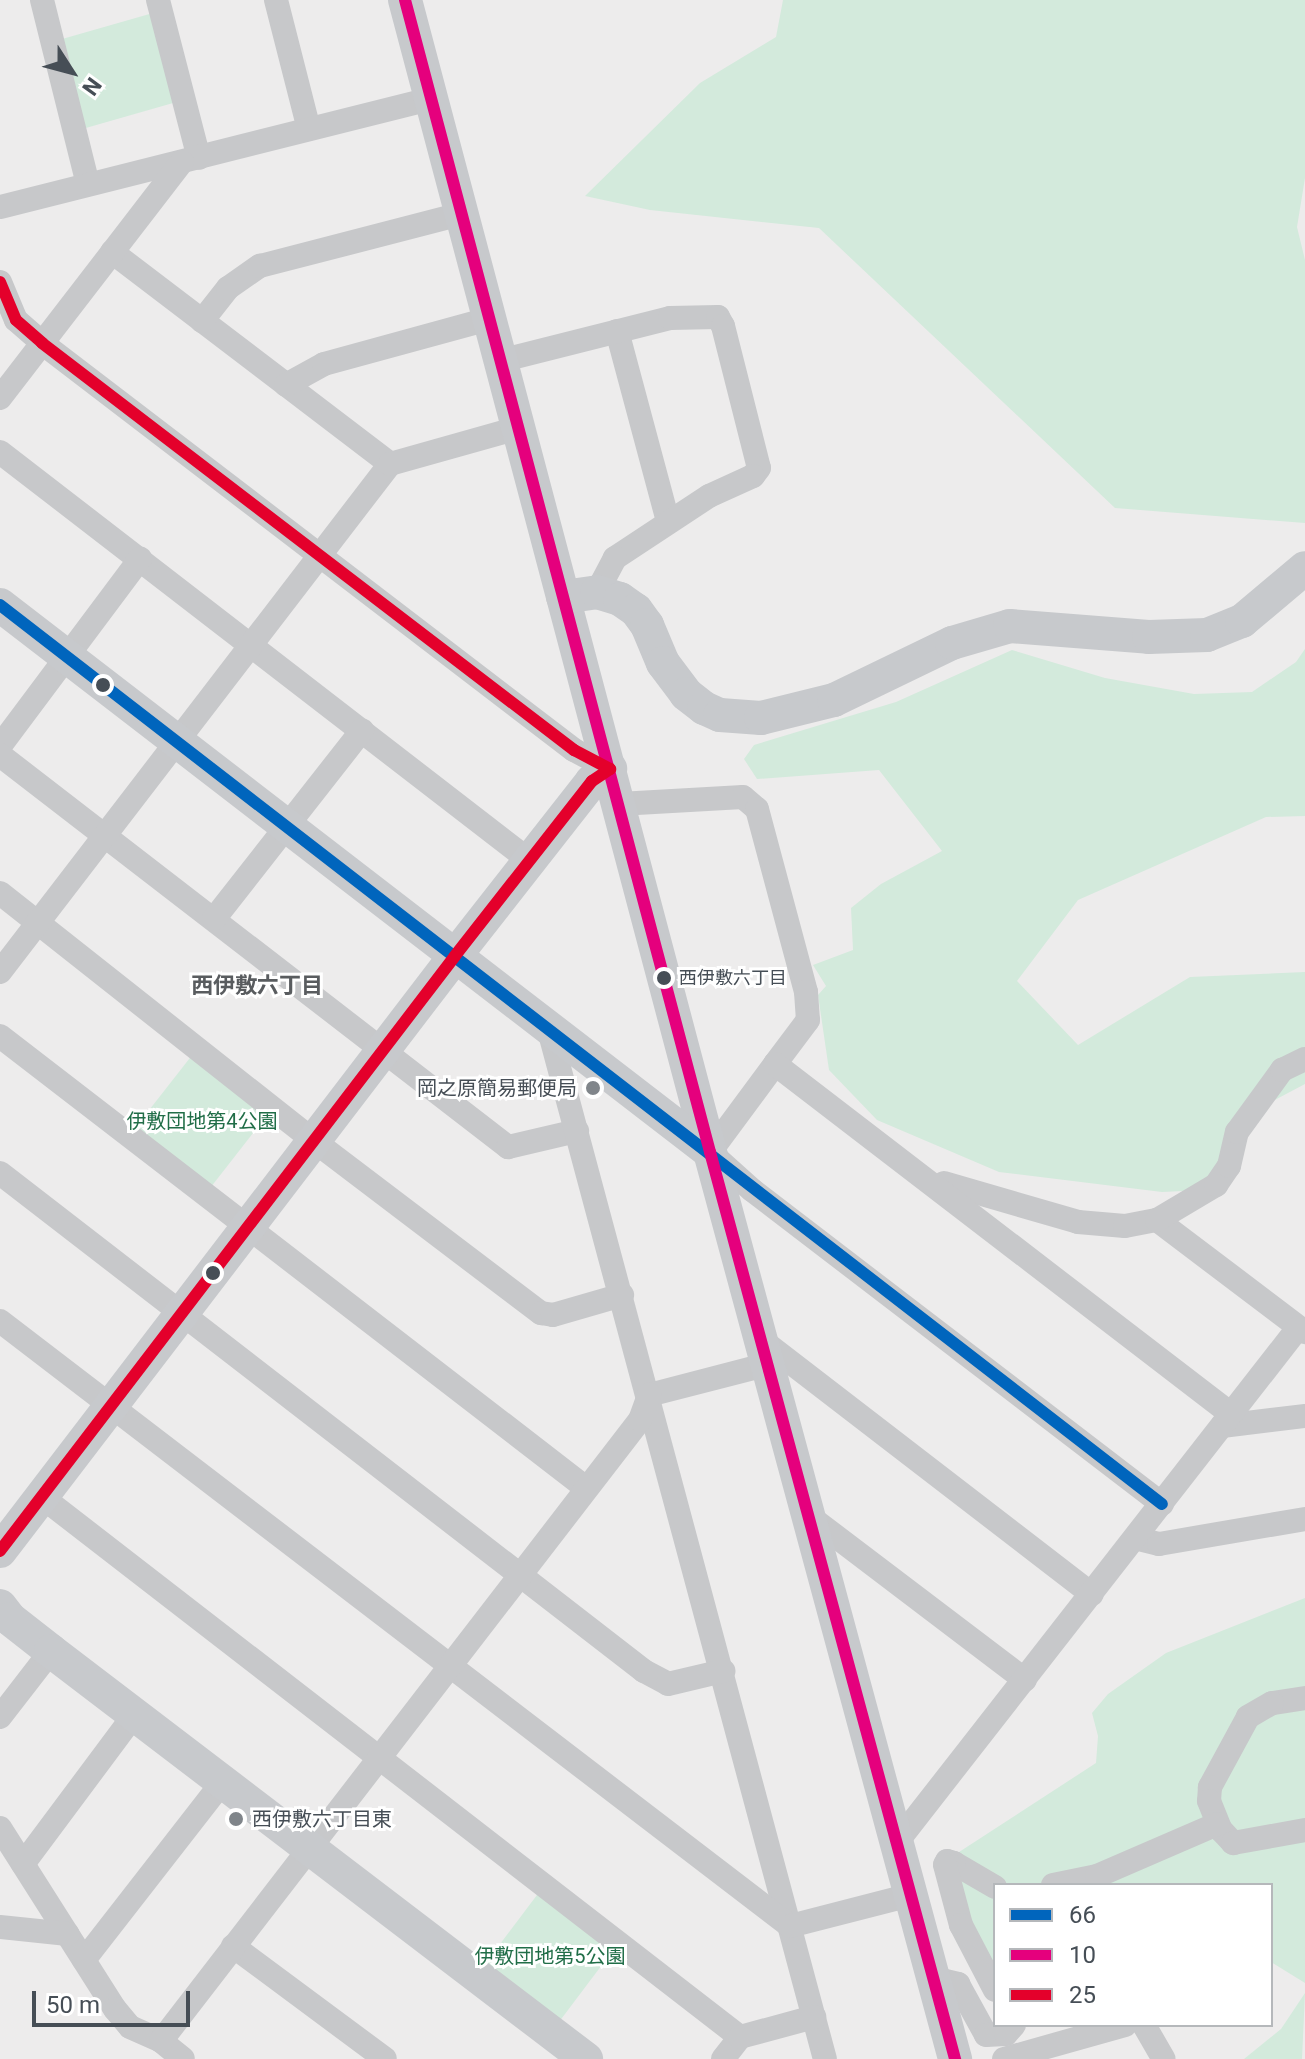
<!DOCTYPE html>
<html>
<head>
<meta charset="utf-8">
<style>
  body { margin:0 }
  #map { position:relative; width:1305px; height:2059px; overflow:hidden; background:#edecec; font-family:Roboto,"Noto Sans JP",sans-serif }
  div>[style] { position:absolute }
  .green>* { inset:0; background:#d3eadc; transform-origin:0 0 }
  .street>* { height:24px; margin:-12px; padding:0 12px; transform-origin:12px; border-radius:12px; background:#c7c8ca }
  .secondary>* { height:34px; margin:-17px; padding:0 17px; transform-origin:17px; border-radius:17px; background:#c7c9cc }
  .bus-1>* { height:12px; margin:-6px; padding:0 6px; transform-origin:6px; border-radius:6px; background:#0065bd }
  .bus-2>* { height:12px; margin:-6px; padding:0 6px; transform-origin:6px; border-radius:6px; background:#e5007d }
  .bus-3>* { height:12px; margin:-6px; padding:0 6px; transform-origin:6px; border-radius:6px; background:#e4002b }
  .dots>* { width:22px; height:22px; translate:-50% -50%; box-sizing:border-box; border:4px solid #fff; border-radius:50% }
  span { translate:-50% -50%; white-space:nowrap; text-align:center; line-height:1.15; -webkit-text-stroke:6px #fff; paint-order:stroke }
  .bus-label { font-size:18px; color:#464e56 }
  .left { translate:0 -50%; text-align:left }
  .poi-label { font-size:20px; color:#464e56 }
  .right { translate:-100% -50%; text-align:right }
  .park-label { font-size:20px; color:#216e48 }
  .neighbourhood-label { font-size:22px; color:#595c5f; font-weight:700 }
  .legend { position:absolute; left:993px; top:1883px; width:280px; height:144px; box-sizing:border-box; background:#fff; border:2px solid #b5b8bb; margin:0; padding:10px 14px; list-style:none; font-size:24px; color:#464e56 }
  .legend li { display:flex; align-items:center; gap:16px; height:40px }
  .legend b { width:40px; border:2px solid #b5b8bb }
  .north { position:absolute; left:32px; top:32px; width:80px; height:80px; -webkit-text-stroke:6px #fff; paint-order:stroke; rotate:126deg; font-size:22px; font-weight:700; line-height:32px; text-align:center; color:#464e56 }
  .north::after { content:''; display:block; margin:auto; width:28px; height:36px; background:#464e56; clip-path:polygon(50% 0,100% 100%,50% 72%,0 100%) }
  .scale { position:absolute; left:32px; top:1991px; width:158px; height:36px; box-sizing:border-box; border:4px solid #464e56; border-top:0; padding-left:10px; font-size:24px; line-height:28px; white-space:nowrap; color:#464e56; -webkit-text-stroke:6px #fff; paint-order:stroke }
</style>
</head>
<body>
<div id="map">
  <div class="green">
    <div style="clip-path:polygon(783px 0,1305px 0,1305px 178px,1297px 227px,1305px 260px,1305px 523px,1115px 508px,819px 228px,650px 210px,585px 196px,700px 83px,776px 37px)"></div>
    <div style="left:153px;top:13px;width:92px;height:99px;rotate:74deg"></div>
    <div style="clip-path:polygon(1305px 649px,1305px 816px,1266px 817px,1078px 900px,1017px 981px,1078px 1045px,1190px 977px,1305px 972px,1305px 1084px,1254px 1111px,1204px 1190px,1162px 1192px,999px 1172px,877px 1120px,829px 1070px,818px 995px,826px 986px,813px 965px,853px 950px,851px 908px,881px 884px,942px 851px,879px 770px,757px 779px,744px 759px,754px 745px,896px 702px,1012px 650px,1105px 678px,1194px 694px,1252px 692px,1296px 662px)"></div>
    <div style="left:193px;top:1054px;width:96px;height:95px;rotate:38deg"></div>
    <div style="clip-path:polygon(1305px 1598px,1305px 1983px,1271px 1962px,1271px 1885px,995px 1885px,995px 1978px,953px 1874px,956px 1854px,1096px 1763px,1098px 1736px,1092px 1713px,1108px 1694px,1166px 1653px)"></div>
    <div style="left:540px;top:1891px;width:94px;height:92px;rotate:37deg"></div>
    <div style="clip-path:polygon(1305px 1993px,1302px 2059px,1244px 2059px,1281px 2029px)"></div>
  </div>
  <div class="street">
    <div style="left:42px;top:0;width:190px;rotate:76deg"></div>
    <div style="left:158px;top:0;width:163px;rotate:75.5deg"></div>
    <div style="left:276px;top:0;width:133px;rotate:75.7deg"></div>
    <div style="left:0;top:207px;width:443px;rotate:-14.1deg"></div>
    <div style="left:112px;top:252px;width:350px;rotate:37.3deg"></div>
    <div style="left:0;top:282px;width:41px;rotate:67.2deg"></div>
    <div style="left:16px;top:320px;width:35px;rotate:41deg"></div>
    <div style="left:42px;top:343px;width:670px;rotate:37.42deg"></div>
    <div style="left:574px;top:750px;width:41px;rotate:27.8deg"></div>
    <div style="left:202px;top:321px;width:42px;rotate:-51.8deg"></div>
    <div style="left:228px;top:288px;width:39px;rotate:-35deg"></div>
    <div style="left:260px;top:266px;width:208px;rotate:-14.5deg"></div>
    <div style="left:617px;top:331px;width:198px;rotate:75deg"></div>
    <div style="left:500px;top:361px;width:175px;rotate:-14.2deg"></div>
    <div style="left:670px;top:318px;width:48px;rotate:-1.2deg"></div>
    <div style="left:718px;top:317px;width:10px;rotate:61deg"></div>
    <div style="left:723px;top:326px;width:146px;rotate:75.8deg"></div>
    <div style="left:759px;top:468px;width:10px;rotate:127deg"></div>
    <div style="left:753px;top:476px;width:48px;rotate:155.6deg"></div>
    <div style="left:709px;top:496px;width:113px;rotate:146.6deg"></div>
    <div style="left:615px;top:558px;width:38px;rotate:118deg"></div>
    <div style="left:286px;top:385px;width:43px;rotate:-28.9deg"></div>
    <div style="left:324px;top:364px;width:171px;rotate:-15.3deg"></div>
    <div style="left:0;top:398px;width:298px;rotate:-52.4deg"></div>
    <div style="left:0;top:452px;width:669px;rotate:37.66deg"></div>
    <div style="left:0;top:746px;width:234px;rotate:-53.2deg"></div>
    <div style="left:0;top:755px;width:642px;rotate:37.66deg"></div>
    <div style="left:508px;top:1147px;width:71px;rotate:-13.1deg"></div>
    <div style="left:619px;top:804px;width:124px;rotate:-3.2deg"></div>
    <div style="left:743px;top:797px;width:18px;rotate:41deg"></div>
    <div style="left:757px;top:809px;width:189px;rotate:75deg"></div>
    <div style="left:806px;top:992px;width:28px;rotate:86deg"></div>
    <div style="left:808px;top:1020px;width:55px;rotate:126.9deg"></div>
    <div style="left:0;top:893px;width:400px;rotate:38.3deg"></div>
    <div style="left:314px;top:1141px;width:285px;rotate:37.2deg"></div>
    <div style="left:541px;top:1313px;width:12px;rotate:9deg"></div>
    <div style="left:553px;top:1315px;width:72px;rotate:-16.2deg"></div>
    <div style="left:214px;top:919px;width:240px;rotate:-51.9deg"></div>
    <div style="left:0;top:972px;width:640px;rotate:-52.49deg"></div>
    <div style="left:390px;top:464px;width:133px;rotate:-15.7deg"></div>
    <div style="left:549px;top:1030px;width:1065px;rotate:74.99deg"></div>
    <div style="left:0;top:1036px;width:740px;rotate:37.64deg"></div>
    <div style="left:0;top:1173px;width:814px;rotate:37.71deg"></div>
    <div style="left:644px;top:1671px;width:27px;rotate:28deg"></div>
    <div style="left:668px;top:1684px;width:57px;rotate:-13.3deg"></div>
    <div style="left:944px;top:1183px;width:140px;rotate:16.2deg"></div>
    <div style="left:1078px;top:1222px;width:47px;rotate:4.9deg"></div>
    <div style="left:1125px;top:1226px;width:33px;rotate:-11deg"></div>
    <div style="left:1157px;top:1220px;width:186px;rotate:37.1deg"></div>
    <div style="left:1157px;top:1220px;width:69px;rotate:-30.7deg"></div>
    <div style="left:1216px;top:1185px;width:23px;rotate:-56deg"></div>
    <div style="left:1229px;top:1166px;width:35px;rotate:-77deg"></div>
    <div style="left:1237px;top:1132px;width:77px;rotate:-54deg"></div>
    <div style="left:1282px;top:1070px;width:25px;rotate:-26deg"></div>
    <div style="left:0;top:1321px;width:995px;rotate:37.45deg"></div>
    <div style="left:790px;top:1926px;width:125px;rotate:-14.4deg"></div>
    <div style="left:763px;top:1341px;width:415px;rotate:37.6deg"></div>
    <div style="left:649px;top:1395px;width:124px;rotate:-14.5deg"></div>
    <div style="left:1222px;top:1426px;width:84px;rotate:-6.9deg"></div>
    <div style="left:42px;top:1497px;width:882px;rotate:37.73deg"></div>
    <div style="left:1162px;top:1504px;width:516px;rotate:-142.55deg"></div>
    <div style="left:752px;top:1190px;width:57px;rotate:-137.9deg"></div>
    <div style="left:710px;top:1152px;width:109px;rotate:-53.5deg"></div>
    <div style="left:775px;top:1064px;width:575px;rotate:37.51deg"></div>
    <div style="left:809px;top:1516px;width:271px;rotate:37.2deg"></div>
    <div style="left:1135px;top:1538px;width:25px;rotate:14deg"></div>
    <div style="left:1159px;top:1544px;width:148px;rotate:-9.7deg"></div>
    <div style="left:1305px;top:1698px;width:33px;rotate:171deg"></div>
    <div style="left:1272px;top:1703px;width:28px;rotate:150deg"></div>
    <div style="left:1248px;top:1717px;width:80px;rotate:118.5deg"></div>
    <div style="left:1210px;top:1787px;width:14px;rotate:94deg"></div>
    <div style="left:1209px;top:1801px;width:31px;rotate:68deg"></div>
    <div style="left:1221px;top:1830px;width:18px;rotate:47deg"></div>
    <div style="left:1233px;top:1843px;width:73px;rotate:-10.2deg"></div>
    <div style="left:0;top:1717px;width:83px;rotate:-52.3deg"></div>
    <div style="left:0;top:1828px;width:214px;rotate:57.6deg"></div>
    <div style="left:115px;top:2009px;width:23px;rotate:50deg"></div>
    <div style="left:130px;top:2027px;width:34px;rotate:24deg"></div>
    <div style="left:161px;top:2041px;width:28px;rotate:39deg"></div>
    <div style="left:897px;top:1842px;width:652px;rotate:-52.04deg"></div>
    <div style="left:23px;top:1864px;width:186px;rotate:-53.3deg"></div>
    <div style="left:1053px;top:1885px;width:45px;rotate:-11.6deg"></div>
    <div style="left:1097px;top:1876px;width:131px;rotate:-23.4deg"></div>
    <div style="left:995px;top:1887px;width:48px;rotate:-149.7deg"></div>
    <div style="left:954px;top:1863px;width:7px;rotate:-164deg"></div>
    <div style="left:947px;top:1861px;width:4px;rotate:117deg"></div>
    <div style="left:945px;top:1865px;width:62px;rotate:75.1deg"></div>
    <div style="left:961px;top:1925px;width:73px;rotate:62.4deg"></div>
    <div style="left:0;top:1927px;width:68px;rotate:5.9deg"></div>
    <div style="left:233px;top:1946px;width:189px;rotate:36.6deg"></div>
    <div style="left:84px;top:1960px;width:224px;rotate:-52.1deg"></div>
    <div style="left:933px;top:1978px;width:26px;rotate:13deg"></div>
    <div style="left:958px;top:1984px;width:58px;rotate:61.2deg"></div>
    <div style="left:986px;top:2035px;width:20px;rotate:-3deg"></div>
    <div style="left:1006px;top:2034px;width:12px;rotate:-48deg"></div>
    <div style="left:1144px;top:2025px;width:39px;rotate:60deg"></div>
    <div style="left:161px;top:2041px;width:784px;rotate:-52.36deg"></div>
    <div style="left:640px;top:1420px;width:27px;rotate:-70deg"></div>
    <div style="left:723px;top:2059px;width:28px;rotate:-52deg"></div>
    <div style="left:740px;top:2037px;width:77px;rotate:-15.1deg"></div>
    <div style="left:1004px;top:2059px;width:126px;rotate:-15.7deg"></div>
  </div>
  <div class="secondary">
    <div style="left:405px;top:0;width:1192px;rotate:75.17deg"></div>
    <div style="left:710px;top:1152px;width:940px;rotate:74.88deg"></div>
    <div style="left:563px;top:597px;width:34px;rotate:-8deg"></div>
    <div style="left:597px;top:592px;width:24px;rotate:17deg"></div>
    <div style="left:620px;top:599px;width:19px;rotate:35deg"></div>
    <div style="left:636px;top:610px;width:19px;rotate:54deg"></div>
    <div style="left:647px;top:625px;width:41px;rotate:67.2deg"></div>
    <div style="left:663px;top:663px;width:39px;rotate:53deg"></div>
    <div style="left:686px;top:694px;width:23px;rotate:38deg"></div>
    <div style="left:704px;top:708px;width:17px;rotate:24deg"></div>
    <div style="left:720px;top:715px;width:41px;rotate:4.2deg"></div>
    <div style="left:761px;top:718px;width:75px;rotate:-13.9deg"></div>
    <div style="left:834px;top:700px;width:131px;rotate:-25.8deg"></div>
    <div style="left:952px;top:643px;width:60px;rotate:-16.3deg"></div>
    <div style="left:1010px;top:626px;width:139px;rotate:4.5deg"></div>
    <div style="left:1149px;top:637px;width:58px;rotate:-2deg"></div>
    <div style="left:1207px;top:635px;width:38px;rotate:-22deg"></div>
    <div style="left:1242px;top:621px;width:82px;rotate:-40.1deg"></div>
    <div style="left:0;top:605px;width:896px;rotate:37.61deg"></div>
    <div style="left:0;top:1551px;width:749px;rotate:-52.59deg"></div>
    <div style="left:455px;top:956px;width:222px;rotate:-51.9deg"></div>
    <div style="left:592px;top:781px;width:22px;rotate:-34deg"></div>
    <div style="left:0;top:1606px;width:16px;rotate:52deg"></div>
    <div style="left:10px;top:1619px;width:52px;rotate:38deg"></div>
    <div style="left:51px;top:1651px;width:673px;rotate:37.33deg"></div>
  </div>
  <div class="bus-1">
    <div style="left:0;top:605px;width:1469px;rotate:37.73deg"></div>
  </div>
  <div class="bus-2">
    <div style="left:405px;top:0;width:1192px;rotate:75.17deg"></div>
    <div style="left:710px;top:1152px;width:940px;rotate:74.88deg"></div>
  </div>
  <div class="bus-3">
    <div style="left:0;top:282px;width:41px;rotate:67.2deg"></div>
    <div style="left:16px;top:320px;width:35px;rotate:41deg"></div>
    <div style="left:42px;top:343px;width:670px;rotate:37.42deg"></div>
    <div style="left:574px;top:750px;width:41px;rotate:27.8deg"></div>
    <div style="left:610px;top:769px;width:22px;rotate:146deg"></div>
    <div style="left:592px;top:781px;width:222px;rotate:128.1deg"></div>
    <div style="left:455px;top:956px;width:749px;rotate:127.41deg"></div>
  </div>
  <div class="dots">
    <div style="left:103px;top:685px;background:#464e56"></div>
    <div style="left:664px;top:978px;background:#464e56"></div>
    <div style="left:593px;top:1088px;background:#80858a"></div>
    <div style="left:213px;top:1273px;background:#464e56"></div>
    <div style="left:236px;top:1819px;background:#80858a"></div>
  </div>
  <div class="bus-label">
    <span class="left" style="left:679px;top:978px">西伊敷六丁目</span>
  </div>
  <div class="poi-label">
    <span class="right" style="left:577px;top:1088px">岡之原簡易郵便局</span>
    <span class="left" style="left:252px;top:1819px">西伊敷六丁目東</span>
  </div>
  <div class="park-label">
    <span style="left:202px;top:1121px">伊敷団地第4公園</span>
    <span style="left:550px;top:1956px">伊敷団地第5公園</span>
  </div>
  <div class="neighbourhood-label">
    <span style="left:257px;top:986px">西伊敷六丁目</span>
  </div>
  <ul class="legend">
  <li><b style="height:10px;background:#0065bd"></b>66</li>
  <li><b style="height:10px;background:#e5007d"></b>10</li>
  <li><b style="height:10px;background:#e4002b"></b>25</li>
  </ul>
  <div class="north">N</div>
  <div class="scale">50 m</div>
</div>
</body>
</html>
